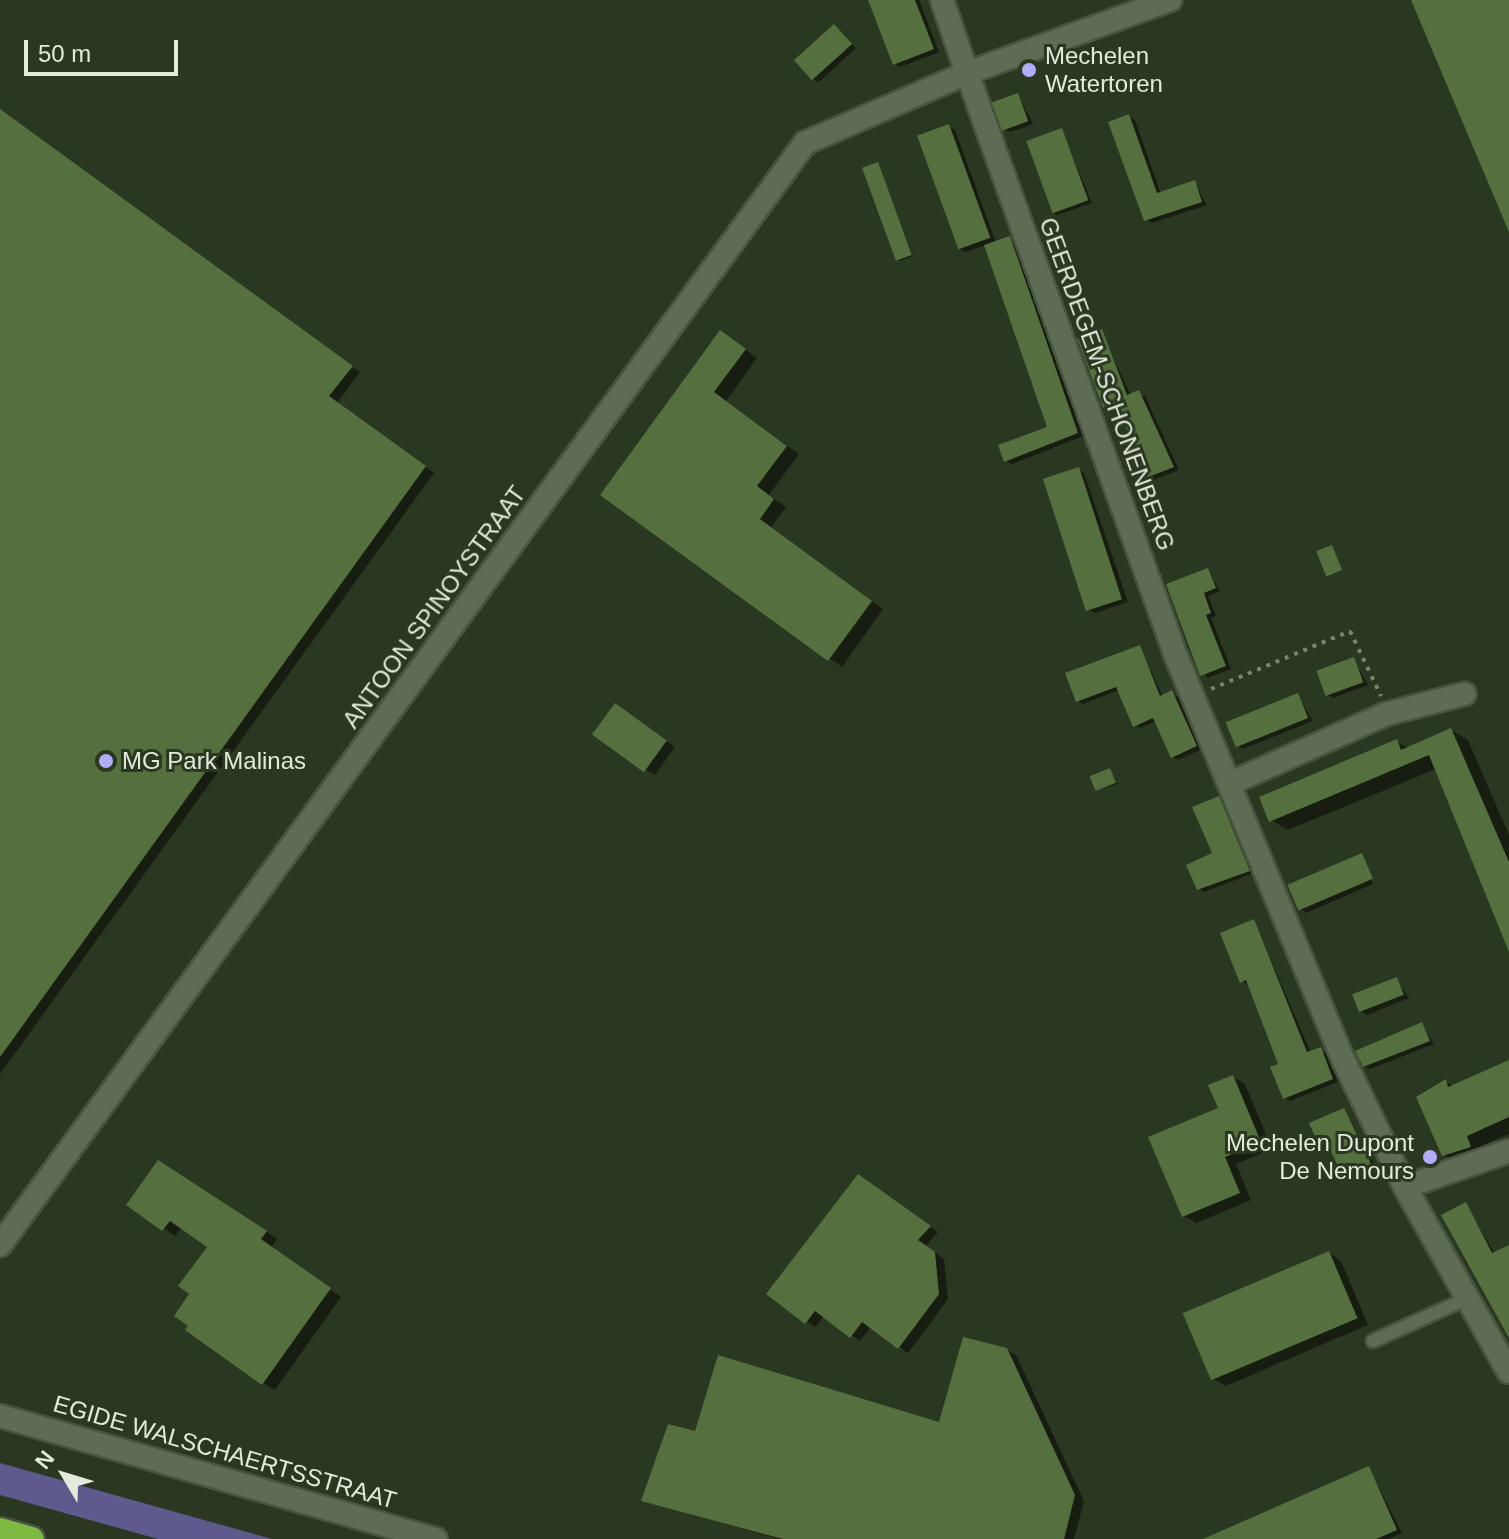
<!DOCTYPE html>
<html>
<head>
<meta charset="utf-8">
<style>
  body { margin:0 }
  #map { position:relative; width:1509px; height:1539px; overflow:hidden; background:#2b3821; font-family:Helvetica,sans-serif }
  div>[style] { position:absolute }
  .forest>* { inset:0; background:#5f5a8d }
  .shadow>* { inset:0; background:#0007 }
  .building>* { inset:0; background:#55703e; transform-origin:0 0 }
  .path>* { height:4px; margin-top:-2px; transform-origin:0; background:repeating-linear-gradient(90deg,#788470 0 4px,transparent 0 10px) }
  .roads { filter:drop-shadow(2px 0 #495440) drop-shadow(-2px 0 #495440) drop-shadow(0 2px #495440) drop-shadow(0 -2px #495440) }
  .service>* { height:12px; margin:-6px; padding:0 6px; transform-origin:6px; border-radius:6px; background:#5e6c53 }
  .minor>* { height:22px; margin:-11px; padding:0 11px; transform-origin:11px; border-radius:11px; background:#5e6c53 }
  .tertiary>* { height:22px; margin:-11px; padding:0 11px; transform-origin:11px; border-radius:11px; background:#5e6c53 }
  .secondary>* { height:22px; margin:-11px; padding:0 11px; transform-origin:11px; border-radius:11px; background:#5e6c53 }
  .motorway>* { height:24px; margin:-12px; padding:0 12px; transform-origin:12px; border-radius:12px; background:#7dba42 }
  .dots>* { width:22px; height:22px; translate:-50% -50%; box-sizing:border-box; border:4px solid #2b3821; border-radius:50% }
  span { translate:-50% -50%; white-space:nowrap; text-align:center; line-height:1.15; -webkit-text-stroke:6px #2b3821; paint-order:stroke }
  .poi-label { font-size:24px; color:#e1eadb }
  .left { translate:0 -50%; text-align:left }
  .right { translate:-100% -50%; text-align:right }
  .street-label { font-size:24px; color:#e1eadb }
  .north { position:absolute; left:24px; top:1435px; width:80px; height:80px; -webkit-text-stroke:6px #2b3821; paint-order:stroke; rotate:308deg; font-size:22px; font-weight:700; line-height:32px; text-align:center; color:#e1eadb }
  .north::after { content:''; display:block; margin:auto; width:28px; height:36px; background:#e1eadb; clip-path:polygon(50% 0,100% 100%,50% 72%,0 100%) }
  .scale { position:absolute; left:24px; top:40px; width:154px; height:36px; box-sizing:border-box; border:4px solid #e1eadb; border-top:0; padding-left:10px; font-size:24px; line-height:28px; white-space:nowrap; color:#e1eadb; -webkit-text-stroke:6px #2b3821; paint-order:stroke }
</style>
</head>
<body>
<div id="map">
  <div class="forest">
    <div style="clip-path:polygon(0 1463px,272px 1539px,158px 1539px,0 1495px)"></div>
  </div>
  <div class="shadow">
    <div style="clip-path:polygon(871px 0,919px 0,939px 52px,900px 67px,894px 63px)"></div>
    <div style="clip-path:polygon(834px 27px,856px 48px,819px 82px,813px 79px)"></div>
    <div style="clip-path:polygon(1018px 95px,1033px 124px,1010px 132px,1004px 129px)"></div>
    <div style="clip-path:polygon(0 110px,360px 372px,337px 403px,434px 473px,0 1074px)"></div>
    <div style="clip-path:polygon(1129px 117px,1135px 120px,1161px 194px,1195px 183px,1207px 205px,1152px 223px,1146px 219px)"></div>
    <div style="clip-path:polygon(949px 127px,955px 130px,996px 243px,1015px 241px,1083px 436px,1012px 464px,1006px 461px,1049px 428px,986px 245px,965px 252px,960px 249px)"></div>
    <div style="clip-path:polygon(1062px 131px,1092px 203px,1057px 215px,1052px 212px)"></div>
    <div style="clip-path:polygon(877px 164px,913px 256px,900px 261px,898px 260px)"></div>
    <div style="clip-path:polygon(1101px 331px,1131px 396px,1145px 396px,1179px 470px,1153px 480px,1147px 477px,1120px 406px,1104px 407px)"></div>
    <div style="clip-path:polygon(733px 340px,757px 358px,726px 401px,799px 454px,769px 495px,786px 507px,771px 527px,883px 609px,842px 667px,603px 494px)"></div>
    <div style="clip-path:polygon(1079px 470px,1084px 473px,1128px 602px,1095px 613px,1089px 610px)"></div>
    <div style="clip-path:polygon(1208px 570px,1220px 591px,1208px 596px,1216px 616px,1211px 618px,1231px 669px,1207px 678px,1168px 585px)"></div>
    <div style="clip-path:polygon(1140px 647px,1163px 697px,1178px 696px,1202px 749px,1178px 760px,1172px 756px,1156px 721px,1140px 728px,1135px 725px,1119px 690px,1083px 704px,1078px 701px)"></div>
    <div style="clip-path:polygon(1353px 659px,1368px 685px,1333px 698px,1328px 695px)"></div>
    <div style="clip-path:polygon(1298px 696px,1313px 721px,1243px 749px,1238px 746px)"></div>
    <div style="clip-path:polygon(624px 710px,675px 747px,655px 775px,646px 770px)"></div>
    <div style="clip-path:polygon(1451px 730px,1468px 740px,1509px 835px,1509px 943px,1436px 769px,1288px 830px,1271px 820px,1397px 742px,1408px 748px)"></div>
    <div style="clip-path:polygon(1110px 770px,1117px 784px,1097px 790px)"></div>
    <div style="clip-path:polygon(1219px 798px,1254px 873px,1204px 892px,1199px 889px,1214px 855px)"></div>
    <div style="clip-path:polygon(1362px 855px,1373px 884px,1306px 913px,1301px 909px)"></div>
    <div style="clip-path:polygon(1254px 921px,1311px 1053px,1326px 1052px,1338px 1082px,1290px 1101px,1284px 1097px,1280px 1065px,1249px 984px,1242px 981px)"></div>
    <div style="clip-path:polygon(1396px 980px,1409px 998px,1367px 1015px,1362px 1012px)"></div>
    <div style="clip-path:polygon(1422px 1025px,1434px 1044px,1370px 1069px,1364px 1066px)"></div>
    <div style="clip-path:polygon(1509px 1063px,1509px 1134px,1483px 1145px,1488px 1157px,1461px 1165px,1444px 1155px,1446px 1082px,1454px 1087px)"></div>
    <div style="clip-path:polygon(1233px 1077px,1245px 1084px,1272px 1149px,1236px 1164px,1251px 1200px,1196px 1223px,1184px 1216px)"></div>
    <div style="clip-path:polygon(1344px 1110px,1377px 1169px,1351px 1181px,1331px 1146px,1321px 1145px)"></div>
    <div style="clip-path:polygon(171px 1169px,277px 1239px,272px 1247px,341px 1297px,275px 1390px,263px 1383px,192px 1294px,210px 1247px,182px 1227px,175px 1236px,129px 1204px)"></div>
    <div style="clip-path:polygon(867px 1181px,938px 1232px,926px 1246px,944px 1259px,948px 1299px,908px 1353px,871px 1327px,860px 1341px,824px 1316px,815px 1327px,769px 1294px)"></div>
    <div style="clip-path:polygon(1466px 1205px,1495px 1254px,1509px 1247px,1509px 1334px)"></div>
    <div style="clip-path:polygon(1329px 1253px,1341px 1261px,1368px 1325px,1226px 1386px,1213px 1379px)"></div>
    <div style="clip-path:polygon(1007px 1350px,1016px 1355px,1084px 1501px,1074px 1539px,779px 1539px,644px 1500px,696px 1434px,940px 1425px)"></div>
    <div style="clip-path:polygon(1369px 1468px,1402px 1533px,1388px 1539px,1208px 1539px)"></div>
  </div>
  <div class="building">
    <div style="clip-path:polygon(868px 0,915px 0,934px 49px,893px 65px)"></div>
    <div style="clip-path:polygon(1411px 0,1509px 0,1509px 232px)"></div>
    <div style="left:834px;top:24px;width:27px;height:54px;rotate:48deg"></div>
    <div style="left:1018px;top:93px;width:30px;height:28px;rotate:70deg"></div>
    <div style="clip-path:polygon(0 109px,353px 366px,329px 396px,426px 466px,0 1057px)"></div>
    <div style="clip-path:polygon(1129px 114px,1157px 193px,1195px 180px,1202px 202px,1144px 221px,1108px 122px)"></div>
    <div style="left:949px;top:124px;width:121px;height:34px;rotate:70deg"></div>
    <div style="left:1062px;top:128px;width:77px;height:38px;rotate:70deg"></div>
    <div style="left:878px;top:162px;width:99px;height:17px;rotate:70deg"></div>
    <div style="clip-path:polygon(1010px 236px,1078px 433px,1004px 462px,998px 445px,1047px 427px,984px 245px)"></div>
    <div style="clip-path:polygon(1102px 329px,1127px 395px,1139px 390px,1174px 467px,1146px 478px,1116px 403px,1103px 408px,1077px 338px)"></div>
    <div style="clip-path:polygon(720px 330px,746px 349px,714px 392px,787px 446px,757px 486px,774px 499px,760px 519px,872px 601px,828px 661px,600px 495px)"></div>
    <div style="left:1079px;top:467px;width:139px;height:38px;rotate:72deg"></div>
    <div style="left:1332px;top:545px;width:27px;height:17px;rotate:68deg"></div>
    <div style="clip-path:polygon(1208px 568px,1216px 588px,1204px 593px,1211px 613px,1206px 615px,1226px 666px,1200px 676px,1166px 584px)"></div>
    <div style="clip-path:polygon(1140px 645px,1160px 696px,1172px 690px,1197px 746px,1171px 758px,1153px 718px,1133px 727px,1116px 687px,1076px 702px,1065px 673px)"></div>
    <div style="left:1354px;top:657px;width:27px;height:40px;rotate:70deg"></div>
    <div style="left:1298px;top:693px;width:27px;height:78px;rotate:68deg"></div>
    <div style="left:615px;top:703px;width:64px;height:39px;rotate:36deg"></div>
    <div style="clip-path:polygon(1451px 728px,1509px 862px,1509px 952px,1429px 755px,1269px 822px,1259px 797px,1397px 739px,1401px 750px)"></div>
    <div style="left:1110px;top:768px;width:16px;height:22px;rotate:68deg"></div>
    <div style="clip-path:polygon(1219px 796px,1250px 871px,1197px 890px,1186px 865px,1212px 853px,1192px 807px)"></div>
    <div style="left:1362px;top:853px;width:28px;height:81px;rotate:67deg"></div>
    <div style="clip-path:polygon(1254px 919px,1307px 1052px,1321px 1047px,1333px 1079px,1283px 1099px,1270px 1067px,1278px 1064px,1246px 980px,1240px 983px,1220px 933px)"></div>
    <div style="left:1397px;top:977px;width:19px;height:48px;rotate:69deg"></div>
    <div style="clip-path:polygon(1422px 1022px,1430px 1041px,1363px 1067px,1355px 1051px)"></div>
    <div style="clip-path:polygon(1509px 1060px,1509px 1117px,1467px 1136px,1471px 1147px,1442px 1156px,1416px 1097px,1446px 1079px,1448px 1087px)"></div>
    <div style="clip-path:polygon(1233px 1075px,1261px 1142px,1225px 1157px,1240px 1193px,1182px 1217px,1148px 1137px,1218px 1108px,1208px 1085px)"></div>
    <div style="clip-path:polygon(1344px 1108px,1372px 1166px,1344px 1179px,1327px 1143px,1319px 1146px,1309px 1123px)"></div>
    <div style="clip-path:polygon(158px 1160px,267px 1231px,261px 1239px,331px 1288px,262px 1385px,185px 1330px,188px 1326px,174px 1316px,189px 1294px,178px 1286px,207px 1247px,170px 1221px,162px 1231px,126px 1205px)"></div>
    <div style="clip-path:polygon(858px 1174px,931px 1226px,918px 1240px,935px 1252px,939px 1294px,898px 1349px,862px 1322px,850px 1338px,815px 1311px,805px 1324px,766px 1294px)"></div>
    <div style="clip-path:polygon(1466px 1202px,1492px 1253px,1509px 1245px,1509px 1338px,1441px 1215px)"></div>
    <div style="left:1329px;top:1251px;width:73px;height:159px;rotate:67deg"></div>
    <div style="clip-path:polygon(963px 1337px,1007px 1348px,1075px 1495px,1064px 1539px,783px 1539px,641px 1501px,668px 1424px,695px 1431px,718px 1355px,939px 1422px)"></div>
    <div style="clip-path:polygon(1369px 1466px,1397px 1530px,1376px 1539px,1203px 1539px)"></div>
  </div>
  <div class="path">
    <div style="left:1211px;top:689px;width:151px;rotate:-22.6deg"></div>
    <div style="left:1350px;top:631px;width:72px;rotate:64.5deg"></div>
  </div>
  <div class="roads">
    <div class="service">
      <div style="left:1373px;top:1341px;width:102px;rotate:-24.3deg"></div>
    </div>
    <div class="minor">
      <div style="left:967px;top:73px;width:619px;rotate:70.28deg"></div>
      <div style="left:1176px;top:656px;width:438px;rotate:67.5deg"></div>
      <div style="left:1344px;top:1061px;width:140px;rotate:64.2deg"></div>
      <div style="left:1405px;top:1187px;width:212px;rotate:60.7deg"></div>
      <div style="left:1231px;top:783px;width:170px;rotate:-24deg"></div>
      <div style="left:1386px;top:714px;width:81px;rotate:-14.4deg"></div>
      <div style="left:1405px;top:1187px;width:110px;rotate:-19.1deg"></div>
    </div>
    <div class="tertiary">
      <div style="left:942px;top:0;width:77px;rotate:71.1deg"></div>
      <div style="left:0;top:1245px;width:1365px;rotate:-53.85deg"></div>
      <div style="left:805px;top:143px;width:176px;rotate:-23.4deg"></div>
      <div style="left:967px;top:73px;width:216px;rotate:-19.8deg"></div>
    </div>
    <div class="secondary">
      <div style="left:0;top:1416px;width:453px;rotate:15.8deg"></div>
    </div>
    <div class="motorway">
      <div style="left:0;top:1530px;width:33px;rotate:16deg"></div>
    </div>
  </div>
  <div class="dots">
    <div style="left:1029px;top:70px;background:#b2adf9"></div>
    <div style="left:106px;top:761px;background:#b2adf9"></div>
    <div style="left:1430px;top:1157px;background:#b2adf9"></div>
  </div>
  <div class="poi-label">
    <span class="left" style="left:1045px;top:70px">Mechelen<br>Watertoren</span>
    <span class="left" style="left:122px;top:761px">MG Park Malinas</span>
    <span class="right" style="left:1414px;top:1157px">Mechelen Dupont<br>De Nemours</span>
  </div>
  <div class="street-label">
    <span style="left:1107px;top:384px;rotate:70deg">GEERDEGEM-SCHONENBERG</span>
    <span style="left:434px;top:607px;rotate:-54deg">ANTOON SPINOYSTRAAT</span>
    <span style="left:225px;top:1452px;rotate:16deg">EGIDE WALSCHAERTSSTRAAT</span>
  </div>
  <div class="north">N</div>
  <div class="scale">50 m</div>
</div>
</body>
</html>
